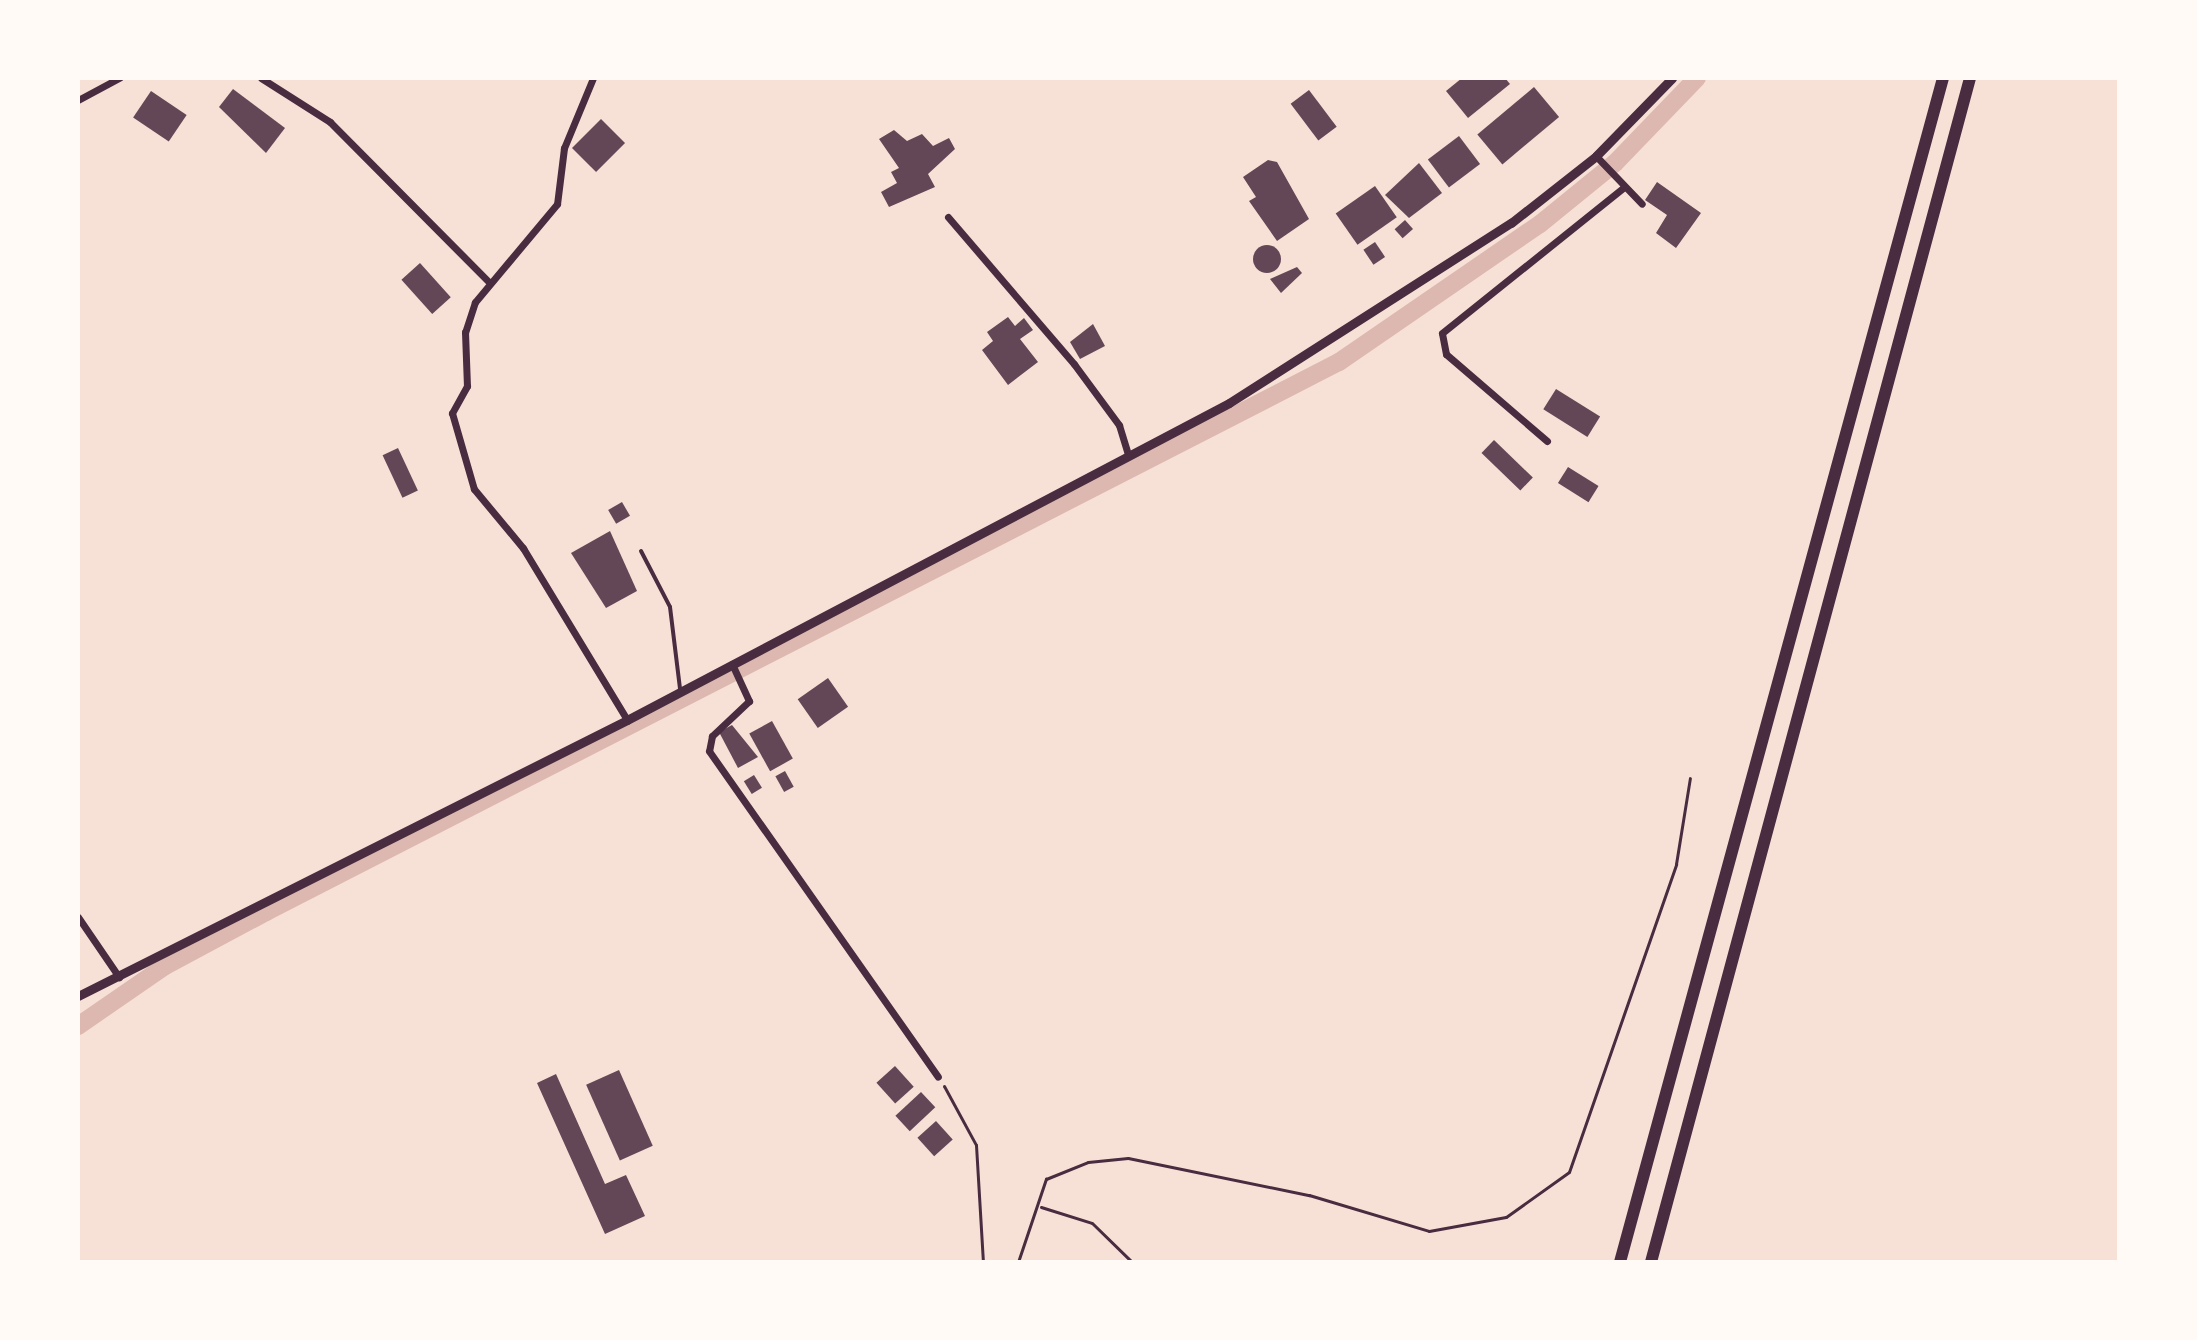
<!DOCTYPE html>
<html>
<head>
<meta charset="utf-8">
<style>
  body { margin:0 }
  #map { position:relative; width:2197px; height:1340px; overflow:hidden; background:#f7e1d7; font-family:Roboto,sans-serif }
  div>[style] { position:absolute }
  .canal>* { height:18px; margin:-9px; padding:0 9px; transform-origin:9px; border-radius:9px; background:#dcb8b0 }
  .building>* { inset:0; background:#644757; transform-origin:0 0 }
  .round { border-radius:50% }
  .path>* { height:3px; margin:-1.5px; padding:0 1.5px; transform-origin:1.5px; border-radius:1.5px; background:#4a2c40 }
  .service>* { height:4px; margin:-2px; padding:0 2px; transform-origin:2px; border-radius:2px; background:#4a2c40 }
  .minor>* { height:7px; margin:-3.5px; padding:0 3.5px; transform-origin:3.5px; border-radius:3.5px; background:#4a2c40 }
  .tertiary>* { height:9px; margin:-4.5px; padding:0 4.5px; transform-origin:4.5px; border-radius:4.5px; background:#4a2c40 }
  .primary>* { height:12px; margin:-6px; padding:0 6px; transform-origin:6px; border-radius:6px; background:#4a2c40 }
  span { translate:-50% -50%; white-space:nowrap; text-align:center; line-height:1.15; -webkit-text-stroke:7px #fffaf5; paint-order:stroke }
  .frame { position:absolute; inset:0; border:80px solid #fffaf5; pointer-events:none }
</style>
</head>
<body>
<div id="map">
  <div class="canal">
    <div style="left:78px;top:1026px;width:106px;rotate:-34.6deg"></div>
    <div style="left:165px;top:966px;width:115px;rotate:-28.1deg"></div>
    <div style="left:266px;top:912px;width:1206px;rotate:-27.14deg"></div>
    <div style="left:1339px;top:362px;width:244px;rotate:-34.5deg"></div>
    <div style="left:1540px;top:224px;width:97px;rotate:-39.1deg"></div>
    <div style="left:1615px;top:163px;width:118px;rotate:-46deg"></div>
  </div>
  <div class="building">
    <div style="clip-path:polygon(1462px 78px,1505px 78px,1510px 84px,1468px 118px,1446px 91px)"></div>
    <div style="left:1534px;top:87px;width:39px;height:74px;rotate:50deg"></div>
    <div style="clip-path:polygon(233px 89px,285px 128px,266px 153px,219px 107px)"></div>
    <div style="left:1309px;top:90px;width:46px;height:23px;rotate:53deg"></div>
    <div style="left:151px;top:91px;width:43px;height:32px;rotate:34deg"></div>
    <div style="left:601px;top:119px;width:34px;height:41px;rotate:45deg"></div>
    <div style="clip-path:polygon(894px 130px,907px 141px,922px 134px,933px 146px,949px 138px,955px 149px,928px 174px,935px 187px,889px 207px,881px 192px,897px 183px,891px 172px,899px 168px,879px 139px)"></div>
    <div style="left:1459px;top:136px;width:35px;height:39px;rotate:53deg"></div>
    <div style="clip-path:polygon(1268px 160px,1277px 162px,1309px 219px,1277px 241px,1249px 201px,1256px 197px,1243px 177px)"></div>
    <div style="clip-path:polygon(1419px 163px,1442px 193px,1409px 218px,1385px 195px)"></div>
    <div style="clip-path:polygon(1657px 182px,1701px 213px,1676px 248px,1656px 233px,1667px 215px,1645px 200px)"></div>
    <div style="left:1375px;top:186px;width:38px;height:48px;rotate:55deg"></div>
    <div style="left:1405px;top:220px;width:12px;height:14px;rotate:48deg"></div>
    <div style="left:1375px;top:242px;width:18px;height:14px;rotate:56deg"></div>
    <div class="round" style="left:1253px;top:245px;width:28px;height:28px"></div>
    <div style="left:420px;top:263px;width:46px;height:25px;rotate:48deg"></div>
    <div style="clip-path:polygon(1297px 267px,1302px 273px,1281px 293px,1270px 279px)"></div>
    <div style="clip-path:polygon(1008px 317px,1015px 326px,1024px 318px,1033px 330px,1020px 339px,1038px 362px,1008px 385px,982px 350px,993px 341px,987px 332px)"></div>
    <div style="clip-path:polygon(1093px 324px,1105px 346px,1080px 359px,1070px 342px)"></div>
    <div style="left:1556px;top:389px;width:52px;height:24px;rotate:32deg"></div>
    <div style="left:1494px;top:440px;width:54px;height:18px;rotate:44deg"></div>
    <div style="left:398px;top:448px;width:47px;height:17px;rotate:65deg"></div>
    <div style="left:1568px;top:467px;width:36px;height:19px;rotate:32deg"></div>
    <div style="left:622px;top:502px;width:16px;height:16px;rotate:60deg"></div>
    <div style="clip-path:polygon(610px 531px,637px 591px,606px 608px,571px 553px)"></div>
    <div style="left:828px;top:678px;width:35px;height:37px;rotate:55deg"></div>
    <div style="left:772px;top:721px;width:43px;height:26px;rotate:61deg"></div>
    <div style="clip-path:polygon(732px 725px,758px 757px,738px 768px,719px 732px)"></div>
    <div style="left:785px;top:771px;width:18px;height:11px;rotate:61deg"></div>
    <div style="left:754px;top:775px;width:15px;height:12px;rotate:58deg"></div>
    <div style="left:895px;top:1066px;width:28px;height:25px;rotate:48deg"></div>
    <div style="left:619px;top:1070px;width:83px;height:36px;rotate:66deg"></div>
    <div style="clip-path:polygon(556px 1074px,605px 1184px,626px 1175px,645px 1216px,605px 1234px,537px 1083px)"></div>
    <div style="left:921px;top:1092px;width:21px;height:35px;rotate:47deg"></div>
    <div style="left:936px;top:1121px;width:25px;height:25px;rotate:48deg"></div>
  </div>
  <div class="path">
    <div style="left:944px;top:1086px;width:67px;rotate:61.5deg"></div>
    <div style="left:976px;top:1145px;width:117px;rotate:86.6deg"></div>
    <div style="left:1041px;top:1207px;width:53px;rotate:17.4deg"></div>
    <div style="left:1092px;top:1223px;width:56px;rotate:44.3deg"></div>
    <div style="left:1018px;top:1262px;width:88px;rotate:-71.4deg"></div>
    <div style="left:1046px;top:1179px;width:45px;rotate:-22deg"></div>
    <div style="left:1088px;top:1162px;width:40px;rotate:-5.7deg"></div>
    <div style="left:1128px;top:1158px;width:185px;rotate:11.6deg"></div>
    <div style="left:1309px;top:1195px;width:125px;rotate:16.7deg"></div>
    <div style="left:1429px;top:1231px;width:78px;rotate:-10.3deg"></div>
    <div style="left:1506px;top:1217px;width:77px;rotate:-35.5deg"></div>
    <div style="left:1569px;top:1172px;width:326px;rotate:-70.8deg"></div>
    <div style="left:1676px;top:864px;width:87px;rotate:-80.8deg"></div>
  </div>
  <div class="service">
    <div style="left:641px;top:551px;width:63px;rotate:62.6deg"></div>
    <div style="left:670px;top:607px;width:83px;rotate:83deg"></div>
  </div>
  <div class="minor">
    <div style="left:261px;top:78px;width:82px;rotate:32.5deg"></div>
    <div style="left:330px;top:122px;width:226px;rotate:45.2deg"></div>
    <div style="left:593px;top:78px;width:76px;rotate:112.5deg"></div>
    <div style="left:564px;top:148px;width:56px;rotate:97.1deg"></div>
    <div style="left:557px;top:204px;width:128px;rotate:129.9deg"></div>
    <div style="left:475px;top:302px;width:32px;rotate:108deg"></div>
    <div style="left:465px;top:332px;width:54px;rotate:87.9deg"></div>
    <div style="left:467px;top:386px;width:31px;rotate:119deg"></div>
    <div style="left:452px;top:413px;width:79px;rotate:73.9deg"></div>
    <div style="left:474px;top:489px;width:77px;rotate:50.3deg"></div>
    <div style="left:523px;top:548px;width:201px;rotate:58.8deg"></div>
    <div style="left:78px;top:100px;width:47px;rotate:-28.2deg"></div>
    <div style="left:1596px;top:156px;width:66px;rotate:46.2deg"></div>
    <div style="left:948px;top:217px;width:194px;rotate:49.4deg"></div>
    <div style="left:1074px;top:364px;width:76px;rotate:53.6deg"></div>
    <div style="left:1119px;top:425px;width:31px;rotate:73deg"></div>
    <div style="left:1547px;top:441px;width:133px;rotate:-139.3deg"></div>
    <div style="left:1446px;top:354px;width:21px;rotate:-101deg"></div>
    <div style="left:1442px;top:333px;width:233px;rotate:-38.7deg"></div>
    <div style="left:732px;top:664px;width:41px;rotate:65.3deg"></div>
    <div style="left:749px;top:701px;width:51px;rotate:136.6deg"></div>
    <div style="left:712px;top:736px;width:15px;rotate:101deg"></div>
    <div style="left:709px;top:751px;width:398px;rotate:54.9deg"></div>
    <div style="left:78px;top:917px;width:73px;rotate:55.7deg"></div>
  </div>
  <div class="tertiary">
    <div style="left:78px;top:996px;width:614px;rotate:-26.69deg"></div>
    <div style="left:627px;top:720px;width:680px;rotate:-27.77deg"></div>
    <div style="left:1229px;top:403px;width:335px;rotate:-32.6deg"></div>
    <div style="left:1511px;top:223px;width:108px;rotate:-38.2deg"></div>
    <div style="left:1596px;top:156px;width:109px;rotate:-45.7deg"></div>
  </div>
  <div class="primary">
    <div style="left:1620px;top:1262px;width:1227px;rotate:-74.74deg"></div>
    <div style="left:1651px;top:1262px;width:1226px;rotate:-74.92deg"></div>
  </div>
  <div class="frame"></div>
</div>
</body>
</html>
